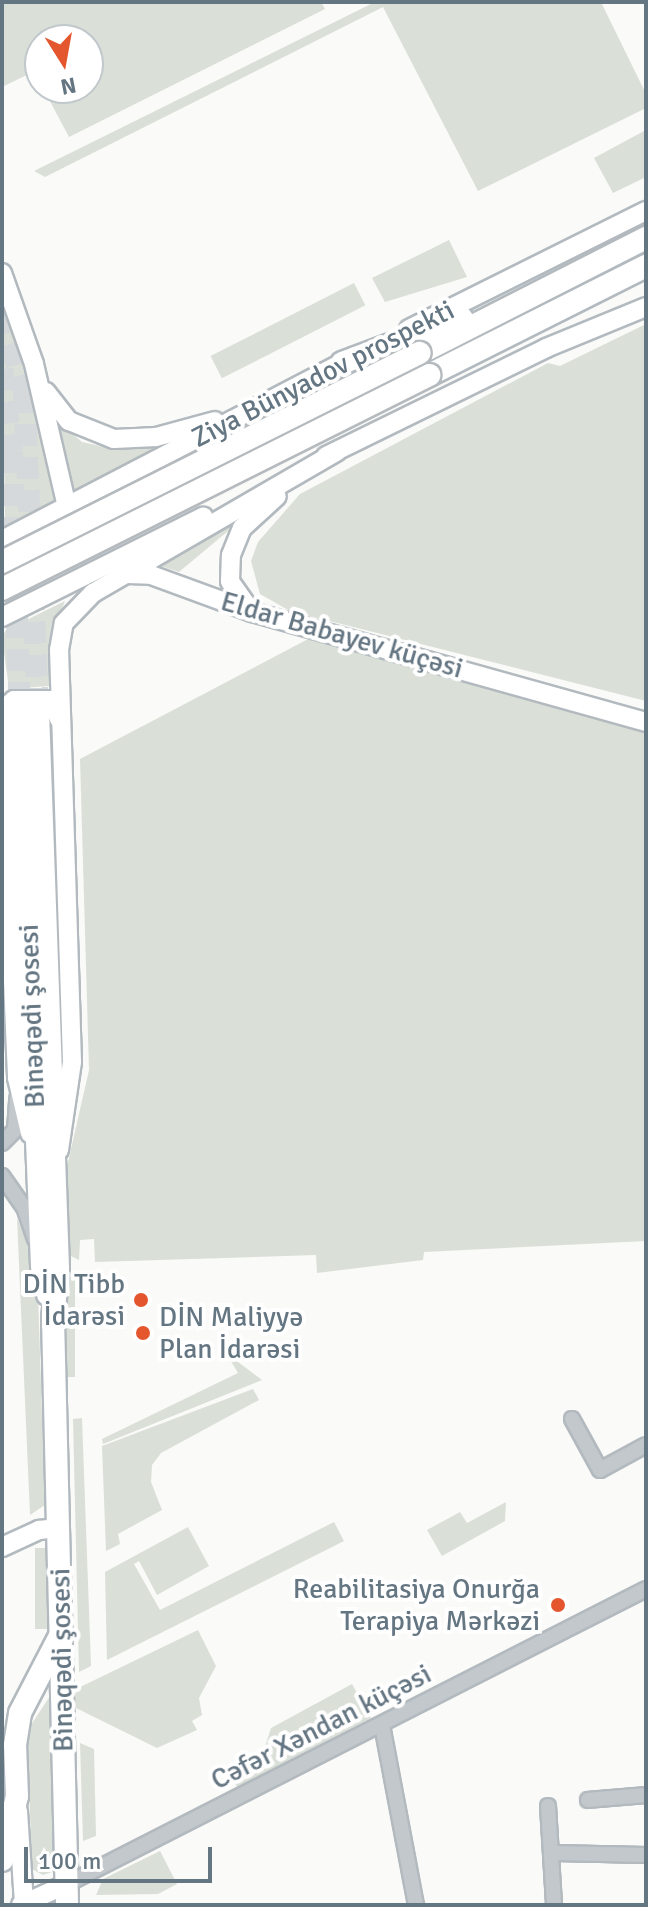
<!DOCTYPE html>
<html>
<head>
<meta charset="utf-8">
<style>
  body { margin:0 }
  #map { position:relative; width:648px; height:1907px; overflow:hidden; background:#fafaf8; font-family:Signika,sans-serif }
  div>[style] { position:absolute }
  .green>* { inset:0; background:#dadfd7; transform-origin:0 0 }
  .primary-tunnel>* { height:22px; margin-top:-11px; transform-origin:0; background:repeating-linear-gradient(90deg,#d5d9db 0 22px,transparent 0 33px) }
  .roads { filter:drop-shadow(2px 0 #b3babf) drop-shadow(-2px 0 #b3babf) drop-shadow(0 2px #b3babf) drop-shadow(0 -2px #b3babf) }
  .street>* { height:14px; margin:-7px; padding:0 7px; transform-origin:7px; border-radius:7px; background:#c3c8cc }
  .secondary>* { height:18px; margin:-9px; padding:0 9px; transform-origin:9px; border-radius:9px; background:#fff }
  .primary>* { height:22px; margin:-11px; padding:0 11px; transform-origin:11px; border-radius:11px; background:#fff }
  .bridges { filter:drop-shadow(2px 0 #b5babe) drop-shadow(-2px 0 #b5babe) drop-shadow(0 2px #b5babe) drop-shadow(0 -2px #b5babe) }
  .primary-bridge>* { height:22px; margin:-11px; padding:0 11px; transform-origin:11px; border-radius:11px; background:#fff }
  .dots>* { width:22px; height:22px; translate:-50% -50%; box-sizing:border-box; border:4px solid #fff; border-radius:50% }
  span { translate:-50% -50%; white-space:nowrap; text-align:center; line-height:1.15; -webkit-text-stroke:8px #fff; paint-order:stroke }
  .street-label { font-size:28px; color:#657683 }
  .poi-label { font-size:28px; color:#657683 }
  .right { translate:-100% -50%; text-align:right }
  .left { translate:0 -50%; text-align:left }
  .frame { position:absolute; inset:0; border:4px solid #657683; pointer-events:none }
  .north { position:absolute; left:24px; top:24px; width:80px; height:80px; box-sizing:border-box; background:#fff; border:2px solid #c1c8cd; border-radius:50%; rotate:169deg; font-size:22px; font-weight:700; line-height:32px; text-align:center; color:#657683 }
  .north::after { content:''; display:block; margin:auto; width:28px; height:36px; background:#e4572e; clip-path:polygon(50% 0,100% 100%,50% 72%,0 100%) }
  .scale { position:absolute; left:24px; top:1847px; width:188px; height:36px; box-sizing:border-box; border:4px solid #657683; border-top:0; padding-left:10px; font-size:24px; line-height:28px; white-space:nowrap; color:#657683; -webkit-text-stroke:6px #fff; paint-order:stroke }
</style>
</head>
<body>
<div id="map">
  <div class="green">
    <div style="clip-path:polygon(2px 2px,321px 2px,325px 9px,69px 137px,43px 88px,88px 88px,88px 40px,40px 40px,40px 83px,33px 72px,2px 87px)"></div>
    <div style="clip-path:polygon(375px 2px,601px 2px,646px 94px,646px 108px,478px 191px,383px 7px,45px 177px,34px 171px)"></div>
    <div style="clip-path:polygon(646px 130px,646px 177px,613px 193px,594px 158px)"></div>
    <div style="clip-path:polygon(449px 240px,467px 277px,385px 302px,372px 278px)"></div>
    <div style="left:354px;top:283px;width:25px;height:161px;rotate:63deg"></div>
    <div style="clip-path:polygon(2px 289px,23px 345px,57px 500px,5px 528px)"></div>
    <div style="clip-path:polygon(646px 324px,646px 701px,290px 611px,260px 594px,251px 561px,258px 542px,300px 494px,548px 363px,560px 366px)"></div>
    <div style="clip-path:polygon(53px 417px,82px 442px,109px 448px,162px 446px,73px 492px)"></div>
    <div style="clip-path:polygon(258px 506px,179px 572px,161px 566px)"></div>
    <div style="clip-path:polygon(65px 601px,50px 640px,49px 686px,9px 689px,2px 637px,6px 630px)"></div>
    <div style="clip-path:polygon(312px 637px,646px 733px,646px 1241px,424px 1252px,423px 1260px,317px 1273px,316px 1255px,95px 1262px,94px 1239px,80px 1240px,79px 1260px,69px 1255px,66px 1171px,89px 1070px,80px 759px)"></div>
    <div style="clip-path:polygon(17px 1218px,31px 1251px,38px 1295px,45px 1505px,30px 1515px)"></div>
    <div style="left:67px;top:1273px;width:8px;height:104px"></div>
    <div style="clip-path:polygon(226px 1353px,262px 1380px,103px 1444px,102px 1439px,238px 1373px)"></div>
    <div style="clip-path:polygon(253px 1389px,259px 1400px,161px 1453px,152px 1465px,151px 1482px,162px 1510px,118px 1534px,120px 1544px,106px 1551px,102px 1446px)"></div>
    <div style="clip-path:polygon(82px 1418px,91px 1666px,79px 1672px,73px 1419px)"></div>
    <div style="clip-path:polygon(506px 1502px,505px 1521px,442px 1556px,427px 1530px,460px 1512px,467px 1523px)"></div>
    <div style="clip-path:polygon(334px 1522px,344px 1541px,107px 1660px,105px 1572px,188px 1527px,209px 1566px,157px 1595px,139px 1561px,134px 1564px,160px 1610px)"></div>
    <div style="left:35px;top:1548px;width:12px;height:81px"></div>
    <div style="clip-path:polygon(198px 1630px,216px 1666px,199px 1698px,202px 1715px,192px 1721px,197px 1730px,157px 1748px,76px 1708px,74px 1690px)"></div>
    <div style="clip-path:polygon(352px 1684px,371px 1718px,237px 1787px,228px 1771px,264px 1750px,271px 1728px)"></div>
    <div style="clip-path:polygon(52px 1693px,55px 1871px,43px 1875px,32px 1869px,27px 1731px)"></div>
    <div style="clip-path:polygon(80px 1743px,94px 1749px,96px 1836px,83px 1841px)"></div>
    <div style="clip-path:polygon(160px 1851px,177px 1884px,158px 1894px,96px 1895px,103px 1879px)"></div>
  </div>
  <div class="primary-tunnel">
    <div style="left:2px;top:312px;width:82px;rotate:74.4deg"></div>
    <div style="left:24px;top:391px;width:321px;rotate:87.5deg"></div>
    <div style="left:2px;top:369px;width:83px;rotate:83deg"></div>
    <div style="left:12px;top:451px;width:262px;rotate:88.3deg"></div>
  </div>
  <div class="roads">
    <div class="street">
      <div style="left:2px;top:1143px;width:18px;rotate:-45deg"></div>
      <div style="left:15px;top:1130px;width:32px;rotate:-86deg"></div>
      <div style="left:2px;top:1176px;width:38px;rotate:55deg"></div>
      <div style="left:24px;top:1207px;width:34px;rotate:71deg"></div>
      <div style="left:572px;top:1419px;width:58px;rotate:61.2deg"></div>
      <div style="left:600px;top:1470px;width:52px;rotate:-28.5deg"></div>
      <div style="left:382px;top:1725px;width:183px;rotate:79.3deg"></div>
      <div style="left:588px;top:1800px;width:58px;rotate:-4.9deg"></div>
      <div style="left:548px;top:1806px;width:99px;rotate:86.5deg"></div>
      <div style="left:554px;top:1853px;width:92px;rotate:1.2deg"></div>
      <div style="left:67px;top:1884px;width:650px;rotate:-27deg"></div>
    </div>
    <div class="secondary">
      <div style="left:2px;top:273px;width:96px;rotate:70.6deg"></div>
      <div style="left:34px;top:364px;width:156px;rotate:77deg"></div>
      <div style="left:409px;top:329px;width:265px;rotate:-26.5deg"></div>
      <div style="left:46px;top:392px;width:37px;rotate:52deg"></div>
      <div style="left:69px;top:421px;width:48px;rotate:21.8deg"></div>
      <div style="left:114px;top:439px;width:42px;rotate:-2.7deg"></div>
      <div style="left:156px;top:437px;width:61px;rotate:-15.2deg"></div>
      <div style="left:326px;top:456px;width:245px;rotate:-26.1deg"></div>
      <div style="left:546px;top:348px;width:108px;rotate:-22.3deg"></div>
      <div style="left:2px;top:540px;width:397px;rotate:-27.5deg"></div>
      <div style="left:127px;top:574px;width:24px;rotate:2deg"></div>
      <div style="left:151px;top:575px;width:108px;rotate:20.1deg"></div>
      <div style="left:252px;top:612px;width:409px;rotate:15.6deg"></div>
      <div style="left:250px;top:610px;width:35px;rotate:-125deg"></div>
      <div style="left:230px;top:581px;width:26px;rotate:-88deg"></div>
      <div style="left:231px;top:555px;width:29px;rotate:-68deg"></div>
      <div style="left:242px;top:528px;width:47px;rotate:-42.4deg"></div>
      <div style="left:2px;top:617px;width:225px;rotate:-26.5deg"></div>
      <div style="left:2px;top:718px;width:360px;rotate:87.6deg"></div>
      <div style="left:17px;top:1078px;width:57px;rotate:76.7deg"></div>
      <div style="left:3px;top:730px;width:22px;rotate:-85deg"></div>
      <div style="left:5px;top:708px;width:12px;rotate:-42deg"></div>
      <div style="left:14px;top:700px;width:37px"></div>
      <div style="left:51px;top:700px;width:21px;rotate:67deg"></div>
      <div style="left:59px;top:1150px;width:89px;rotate:-81.6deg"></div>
      <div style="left:72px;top:1062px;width:412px;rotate:-91.8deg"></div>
      <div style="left:59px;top:650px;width:27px;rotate:-80deg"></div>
      <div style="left:64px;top:623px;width:42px;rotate:-46deg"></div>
      <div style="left:93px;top:593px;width:281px;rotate:-30.1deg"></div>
      <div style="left:2px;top:1547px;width:41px;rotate:-24.7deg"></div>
      <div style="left:39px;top:1530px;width:19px;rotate:-6deg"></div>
      <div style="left:18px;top:1811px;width:94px;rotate:86.3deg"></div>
      <div style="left:21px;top:1905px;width:51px;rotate:-24.5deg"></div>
    </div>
    <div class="primary">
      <div style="left:420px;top:353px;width:254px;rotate:-27deg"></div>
      <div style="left:342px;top:363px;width:128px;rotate:-20.6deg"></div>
      <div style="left:429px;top:375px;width:243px;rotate:-26.7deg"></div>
      <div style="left:38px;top:712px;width:557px;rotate:87.94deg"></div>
      <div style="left:58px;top:1269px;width:49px;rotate:95.8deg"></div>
      <div style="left:53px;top:1318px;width:587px;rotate:88.63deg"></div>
      <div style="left:20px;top:713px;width:553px;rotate:87.72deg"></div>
      <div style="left:42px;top:1266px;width:29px;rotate:78deg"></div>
      <div style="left:2px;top:1860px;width:66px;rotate:-76.8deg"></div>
      <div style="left:17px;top:1796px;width:51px;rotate:-92.2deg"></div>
      <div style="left:15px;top:1745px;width:32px;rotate:-81deg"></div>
      <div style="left:20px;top:1713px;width:89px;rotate:-62.6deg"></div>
    </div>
  </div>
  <div class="bridges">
    <div class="primary-bridge">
      <div style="left:2px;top:562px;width:467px;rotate:-26.6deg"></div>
      <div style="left:2px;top:589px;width:478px;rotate:-26.6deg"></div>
    </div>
  </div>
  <div class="dots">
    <div style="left:141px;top:1300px;background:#e4572e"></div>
    <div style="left:143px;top:1333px;background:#e4572e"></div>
    <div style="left:558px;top:1605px;background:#e4572e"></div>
  </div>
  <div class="street-label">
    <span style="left:323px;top:374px;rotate:-27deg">Ziya Bünyadov prospekti</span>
    <span style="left:342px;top:635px;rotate:16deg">Eldar Babayev küçəsi</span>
    <span style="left:32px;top:1016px;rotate:-92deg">Binəqədi şosesi</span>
    <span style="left:62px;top:1660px;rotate:-91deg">Binəqədi şosesi</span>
    <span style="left:321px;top:1727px;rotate:-27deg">Cəfər Xəndan küçəsi</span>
  </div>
  <div class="poi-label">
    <span class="right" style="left:125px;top:1300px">DİN Tibb<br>İdarəsi</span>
    <span class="left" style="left:159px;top:1333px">DİN Maliyyə<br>Plan İdarəsi</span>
    <span class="right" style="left:540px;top:1605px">Reabilitasiya Onurğa<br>Terapiya Mərkəzi</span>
  </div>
  <div class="frame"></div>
  <div class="north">N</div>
  <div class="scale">100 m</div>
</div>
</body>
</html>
